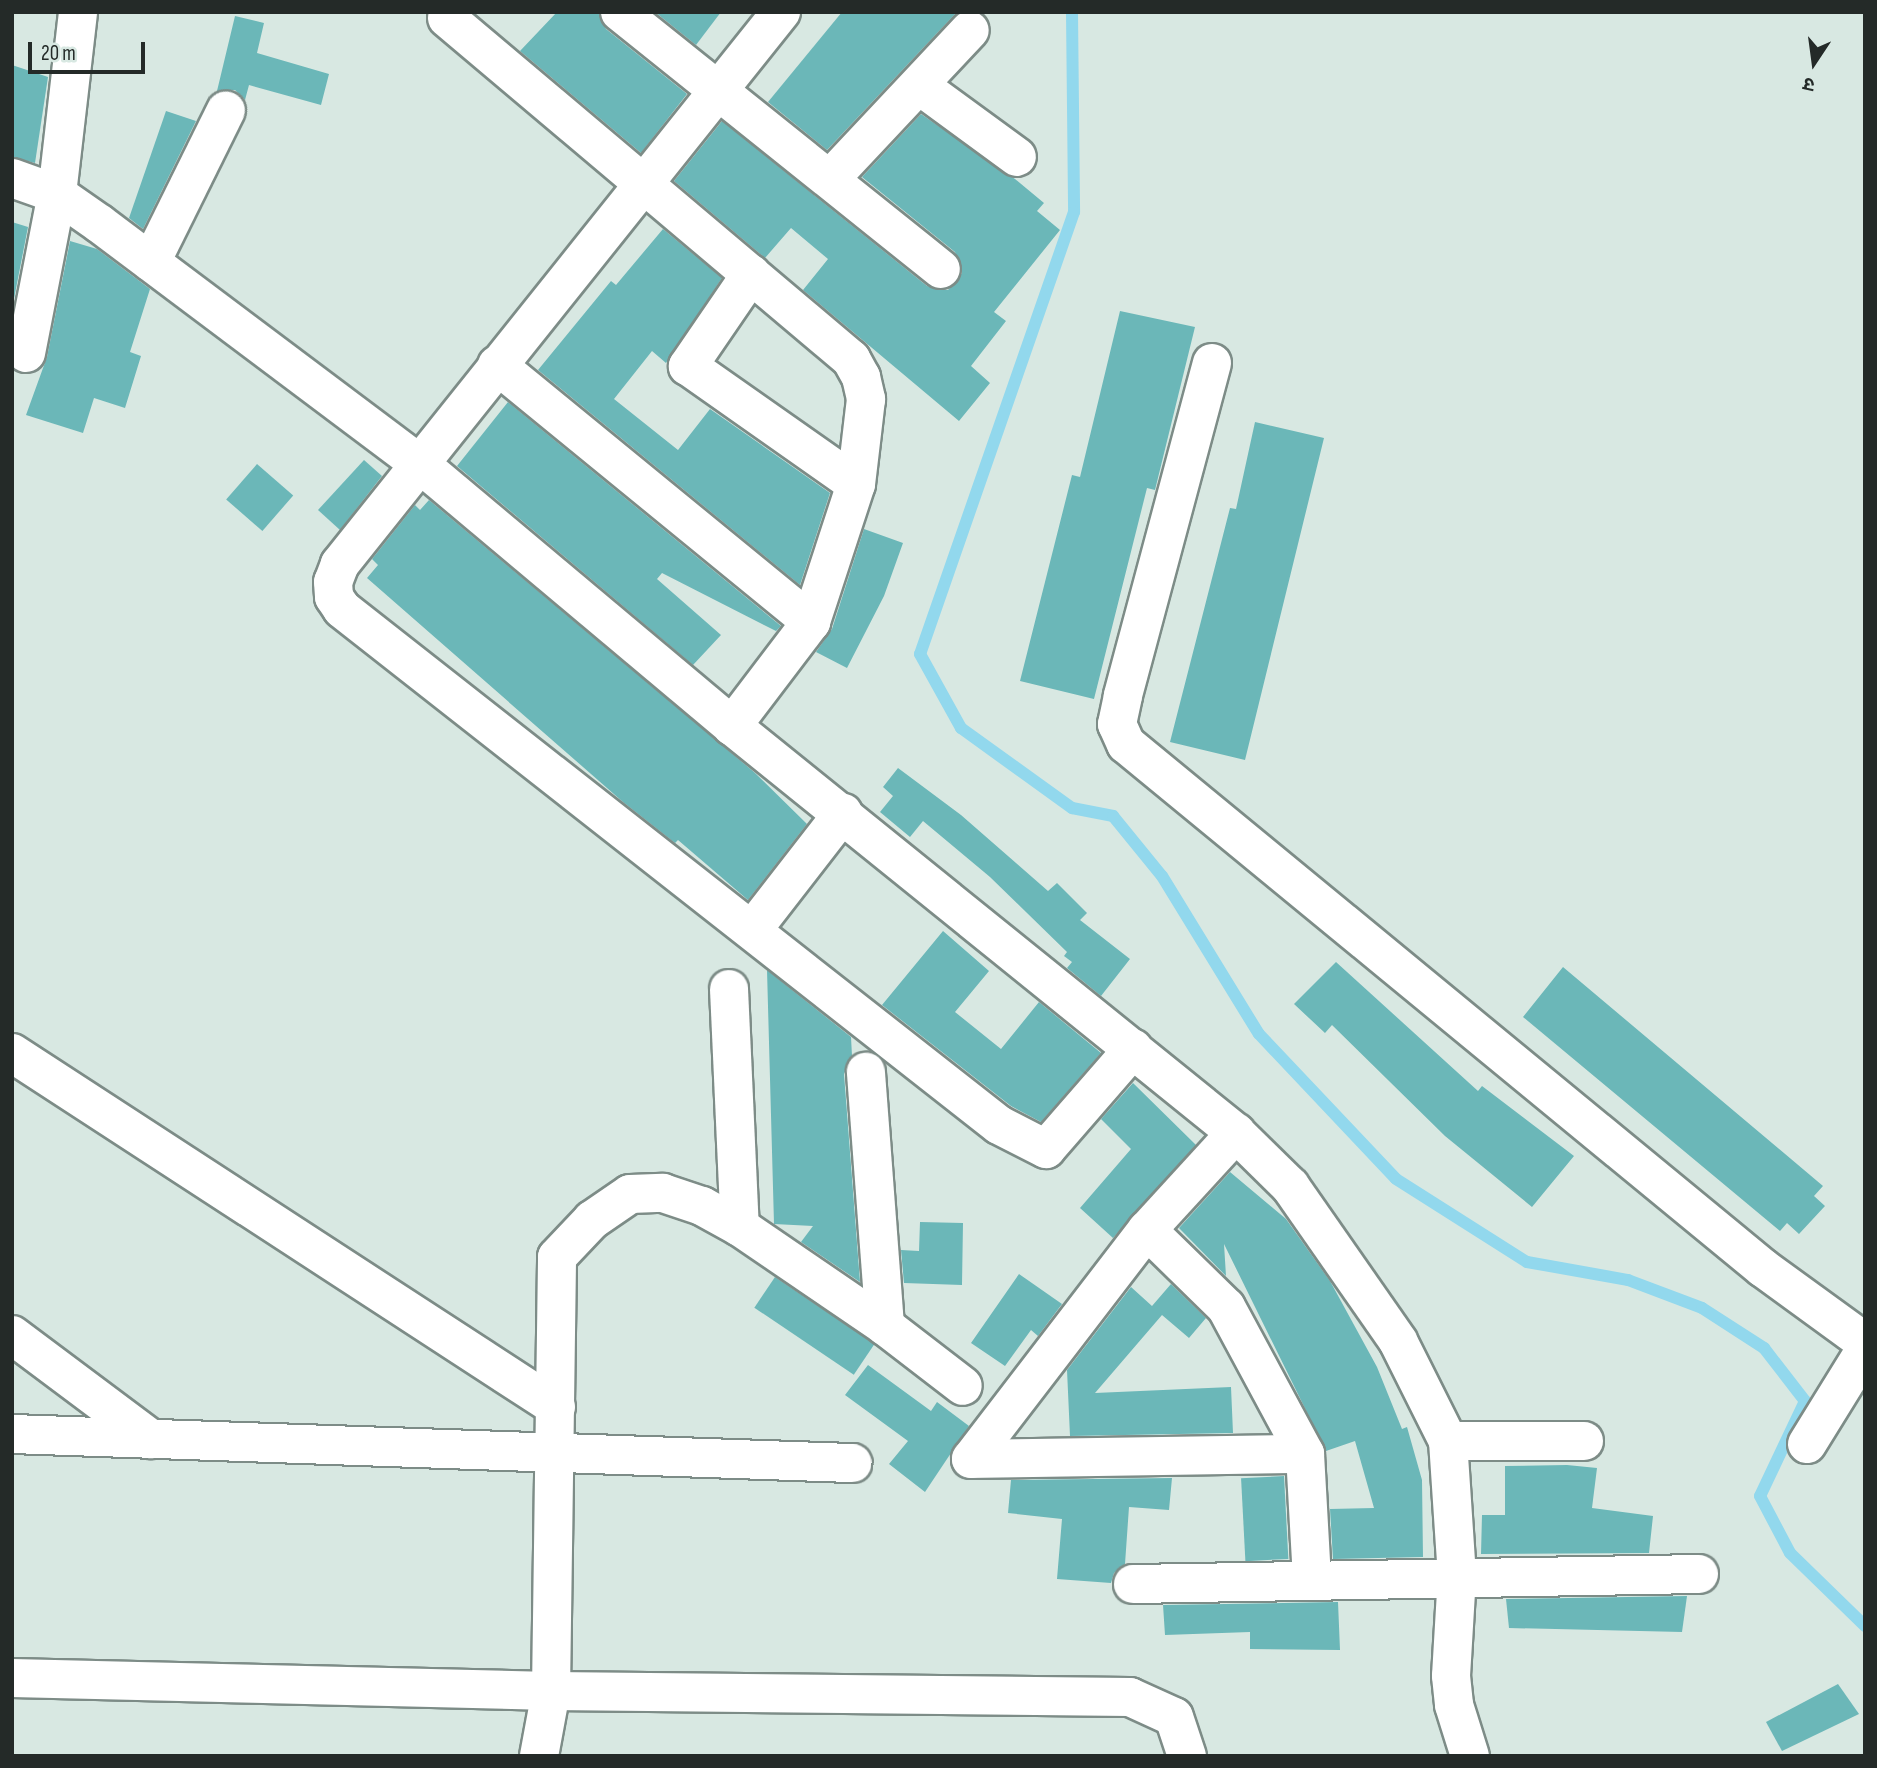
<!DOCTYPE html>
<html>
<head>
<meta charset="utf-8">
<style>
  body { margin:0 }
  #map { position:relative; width:1877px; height:1768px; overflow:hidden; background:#d8e8e2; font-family:"Sofia Sans Condensed","Noto Sans Devanagari",sans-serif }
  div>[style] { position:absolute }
  .stream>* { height:12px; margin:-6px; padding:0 6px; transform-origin:6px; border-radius:6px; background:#92d8ed }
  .building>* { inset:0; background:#6bb7b8; transform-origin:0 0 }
  .roads { filter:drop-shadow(2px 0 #7d8c87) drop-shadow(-2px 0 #7d8c87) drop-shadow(0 2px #7d8c87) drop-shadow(0 -2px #7d8c87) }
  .minor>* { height:38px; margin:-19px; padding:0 19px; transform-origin:19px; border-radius:19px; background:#fff }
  span { translate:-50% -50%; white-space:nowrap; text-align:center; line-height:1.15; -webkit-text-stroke:7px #d8e8e2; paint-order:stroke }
  .frame { position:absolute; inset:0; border:14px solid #242a28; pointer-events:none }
  .north { position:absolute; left:1779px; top:28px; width:70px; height:70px; -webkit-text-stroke:5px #d8e8e2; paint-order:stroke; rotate:193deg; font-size:19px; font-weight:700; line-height:28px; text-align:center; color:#242a28 }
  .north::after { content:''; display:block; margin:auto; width:24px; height:32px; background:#242a28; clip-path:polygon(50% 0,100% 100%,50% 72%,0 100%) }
  .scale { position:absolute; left:28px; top:42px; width:117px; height:32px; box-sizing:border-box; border:4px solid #242a28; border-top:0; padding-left:9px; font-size:21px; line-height:24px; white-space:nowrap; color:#242a28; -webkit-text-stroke:5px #d8e8e2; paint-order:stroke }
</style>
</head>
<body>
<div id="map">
  <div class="stream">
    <div style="left:1072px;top:12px;width:200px;rotate:89.4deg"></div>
    <div style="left:1074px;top:212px;width:468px;rotate:109.2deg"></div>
    <div style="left:920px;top:654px;width:85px;rotate:61deg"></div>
    <div style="left:961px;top:728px;width:137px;rotate:35.8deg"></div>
    <div style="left:1072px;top:808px;width:42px;rotate:11deg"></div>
    <div style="left:1113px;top:816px;width:77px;rotate:50.8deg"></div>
    <div style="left:1162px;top:876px;width:185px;rotate:58.5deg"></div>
    <div style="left:1259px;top:1034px;width:199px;rotate:46.6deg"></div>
    <div style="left:1396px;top:1179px;width:155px;rotate:32.4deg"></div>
    <div style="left:1527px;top:1262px;width:103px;rotate:10.1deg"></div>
    <div style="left:1628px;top:1280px;width:79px;rotate:20.7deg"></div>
    <div style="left:1702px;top:1308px;width:74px;rotate:32.8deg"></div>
    <div style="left:1764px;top:1348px;width:67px;rotate:52.3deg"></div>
    <div style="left:1805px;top:1401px;width:105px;rotate:115.3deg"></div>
    <div style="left:1760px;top:1496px;width:64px;rotate:62.2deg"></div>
    <div style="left:1790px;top:1553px;width:105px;rotate:44.2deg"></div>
  </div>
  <div class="building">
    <div style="clip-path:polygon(557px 12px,599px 12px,606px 29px,687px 94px,641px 153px,520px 51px)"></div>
    <div style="clip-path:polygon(655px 12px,721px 12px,696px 45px)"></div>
    <div style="clip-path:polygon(842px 12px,957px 12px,827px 150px,768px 102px)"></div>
    <div style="clip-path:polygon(235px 16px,264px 23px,257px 53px,329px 74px,321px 105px,249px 85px,245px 100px,235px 90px,217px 91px)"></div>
    <div style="clip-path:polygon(12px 65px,48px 77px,35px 163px,12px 157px)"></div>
    <div style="clip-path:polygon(166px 111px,196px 121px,143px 229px,129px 218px)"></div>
    <div style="clip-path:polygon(921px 114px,1015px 179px,1044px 203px,1037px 211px,1060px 230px,994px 312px,1006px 321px,971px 366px,990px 383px,959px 421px,803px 290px,828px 259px,791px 228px,765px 258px,674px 181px,722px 121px,927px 286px,948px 290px,962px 273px,955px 252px,862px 177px)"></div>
    <div style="clip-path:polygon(12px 222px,28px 227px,12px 309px)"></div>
    <div style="clip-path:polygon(663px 229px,722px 278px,666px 363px,652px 351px,614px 399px,678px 450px,710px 409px,830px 493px,800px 585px,538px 370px,611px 281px,616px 285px)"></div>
    <div style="clip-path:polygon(70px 241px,97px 249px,150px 289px,130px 352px,141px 356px,125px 408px,94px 398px,83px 433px,26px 415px,47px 357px)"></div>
    <div style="clip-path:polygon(1120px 311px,1195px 327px,1155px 490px,1147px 488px,1094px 699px,1020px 681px,1072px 475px,1080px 477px)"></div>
    <div style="clip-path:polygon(508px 402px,781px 626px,776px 631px,662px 573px,657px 579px,721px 635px,693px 665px,457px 466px)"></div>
    <div style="clip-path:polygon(1255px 422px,1324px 438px,1245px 760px,1170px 742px,1230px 508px,1236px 509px)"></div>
    <div style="clip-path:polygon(364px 460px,382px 476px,340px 530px,318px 510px)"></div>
    <div style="left:257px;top:464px;width:48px;height:47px;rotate:41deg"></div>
    <div style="clip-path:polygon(429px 500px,754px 772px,807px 824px,748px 900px,678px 840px,675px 843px,623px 802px,367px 578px,378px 565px,372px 559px,415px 505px,420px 510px)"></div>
    <div style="clip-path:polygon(864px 529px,903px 543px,884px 596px,847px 668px,816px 652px,832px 629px)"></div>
    <div style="clip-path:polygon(898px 768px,961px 815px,1048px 891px,1057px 883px,1087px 913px,1080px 920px,1130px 959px,1101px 996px,1067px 968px,1072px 962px,1064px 956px,1067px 952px,990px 877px,923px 821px,910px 837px,880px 812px,893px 796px,883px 787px)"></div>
    <div style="clip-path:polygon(943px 931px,989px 971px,955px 1012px,1001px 1049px,1039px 1002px,1101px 1053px,1041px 1122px,1011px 1106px,882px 1005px)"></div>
    <div style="clip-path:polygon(1336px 962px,1478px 1091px,1482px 1086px,1574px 1156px,1532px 1207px,1445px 1136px,1332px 1025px,1325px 1033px,1294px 1004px)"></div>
    <div style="clip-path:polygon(1563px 967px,1823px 1186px,1814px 1196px,1825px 1206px,1799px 1234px,1787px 1223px,1780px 1231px,1523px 1017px)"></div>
    <div style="clip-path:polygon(767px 970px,851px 1037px,852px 1056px,844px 1074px,860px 1282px,801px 1242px,813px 1226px,774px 1224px)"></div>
    <div style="clip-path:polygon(1133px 1083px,1196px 1145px,1113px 1238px,1080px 1208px,1131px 1149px,1101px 1119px)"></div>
    <div style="clip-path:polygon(1230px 1172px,1286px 1219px,1330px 1281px,1377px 1367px,1402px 1429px,1407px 1427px,1422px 1480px,1423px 1557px,1333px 1559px,1330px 1509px,1374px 1508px,1355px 1441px,1326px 1451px,1224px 1244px,1226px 1276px,1179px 1228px)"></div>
    <div style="clip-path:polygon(920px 1222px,963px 1223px,962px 1285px,904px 1283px,901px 1250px,919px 1251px)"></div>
    <div style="clip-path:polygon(1019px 1274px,1062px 1304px,1038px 1336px,1031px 1330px,1005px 1366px,971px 1343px)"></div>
    <div style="left:775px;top:1277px;width:120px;height:37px;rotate:34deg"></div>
    <div style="clip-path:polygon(1171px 1284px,1206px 1318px,1189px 1338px,1162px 1315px,1095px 1393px,1231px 1387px,1233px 1433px,1070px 1436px,1067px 1370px,1131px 1287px,1152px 1306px)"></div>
    <div style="clip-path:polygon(868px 1365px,931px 1411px,937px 1402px,969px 1426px,925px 1492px,889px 1464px,908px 1441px,845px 1395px)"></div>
    <div style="clip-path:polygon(1567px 1465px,1597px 1468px,1592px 1508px,1653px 1516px,1649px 1553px,1481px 1554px,1482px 1515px,1505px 1515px,1505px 1466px)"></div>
    <div style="left:1284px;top:1476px;width:83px;height:43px;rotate:87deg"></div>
    <div style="clip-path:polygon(1172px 1478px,1169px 1510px,1129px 1507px,1125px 1564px,1114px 1573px,1111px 1583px,1057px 1579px,1062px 1519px,1008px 1513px,1011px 1480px)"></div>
    <div style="clip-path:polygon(1687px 1596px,1682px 1632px,1509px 1628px,1506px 1599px)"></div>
    <div style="clip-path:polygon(1338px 1602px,1340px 1650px,1250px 1649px,1250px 1632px,1165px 1635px,1163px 1605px)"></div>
    <div style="clip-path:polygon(1838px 1684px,1859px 1714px,1782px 1751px,1766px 1722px)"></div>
  </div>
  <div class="roads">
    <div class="minor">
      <div style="left:620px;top:12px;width:411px;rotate:38.7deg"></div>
      <div style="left:781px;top:12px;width:707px;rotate:128.62deg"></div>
      <div style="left:340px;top:564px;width:19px;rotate:111deg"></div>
      <div style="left:333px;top:582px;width:15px;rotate:86deg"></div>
      <div style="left:334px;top:597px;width:14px;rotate:56deg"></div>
      <div style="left:342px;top:609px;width:835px;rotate:38.15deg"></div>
      <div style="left:999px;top:1125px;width:53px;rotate:27.1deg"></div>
      <div style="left:1046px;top:1149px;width:133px;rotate:-49deg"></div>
      <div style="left:447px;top:18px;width:529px;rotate:40.17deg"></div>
      <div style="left:851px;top:359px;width:21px;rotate:61deg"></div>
      <div style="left:861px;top:377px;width:23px;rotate:77deg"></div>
      <div style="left:866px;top:399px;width:86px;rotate:96.7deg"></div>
      <div style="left:856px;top:484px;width:145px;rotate:108.1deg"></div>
      <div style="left:811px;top:622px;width:131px;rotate:127.2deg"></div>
      <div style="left:920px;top:86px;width:120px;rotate:36.2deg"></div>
      <div style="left:12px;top:178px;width:48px;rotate:19.6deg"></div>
      <div style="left:57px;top:194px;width:52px;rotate:34.9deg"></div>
      <div style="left:100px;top:224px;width:400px;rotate:36.9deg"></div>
      <div style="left:420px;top:464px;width:407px;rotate:40deg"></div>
      <div style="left:732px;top:726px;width:648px;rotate:38.92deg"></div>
      <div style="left:1236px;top:1133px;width:76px;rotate:44.5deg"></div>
      <div style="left:1290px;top:1186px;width:189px;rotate:55.1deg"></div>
      <div style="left:1398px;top:1341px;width:112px;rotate:63.4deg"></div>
      <div style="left:1448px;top:1441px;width:134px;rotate:86.2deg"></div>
      <div style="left:1457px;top:1575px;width:101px;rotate:93.4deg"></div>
      <div style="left:1451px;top:1676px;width:29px;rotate:84deg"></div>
      <div style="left:1454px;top:1705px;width:53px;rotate:72.6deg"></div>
      <div style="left:830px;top:179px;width:204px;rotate:-46.8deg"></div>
      <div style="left:151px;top:262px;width:169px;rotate:-63.7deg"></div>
      <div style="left:751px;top:274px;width:112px;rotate:124.4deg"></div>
      <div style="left:688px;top:366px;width:205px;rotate:35.1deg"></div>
      <div style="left:26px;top:353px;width:162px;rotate:-79deg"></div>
      <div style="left:57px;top:194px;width:183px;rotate:-83.4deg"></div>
      <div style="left:1212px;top:363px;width:345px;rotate:105deg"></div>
      <div style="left:1123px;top:696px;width:29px;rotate:102deg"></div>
      <div style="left:1117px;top:724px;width:22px;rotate:66deg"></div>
      <div style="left:1126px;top:744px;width:825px;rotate:39.44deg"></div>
      <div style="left:1763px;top:1268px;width:126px;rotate:36deg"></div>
      <div style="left:497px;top:365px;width:406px;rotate:39.3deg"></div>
      <div style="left:753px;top:929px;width:147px;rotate:-52.2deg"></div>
      <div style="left:729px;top:989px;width:238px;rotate:87.4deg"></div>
      <div style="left:740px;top:1227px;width:176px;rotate:34.3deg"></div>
      <div style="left:885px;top:1326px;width:255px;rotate:-94.3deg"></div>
      <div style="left:12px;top:1053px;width:649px;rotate:33.05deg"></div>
      <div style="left:1147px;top:1230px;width:110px;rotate:44.3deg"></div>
      <div style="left:1226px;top:1307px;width:167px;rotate:61.7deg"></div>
      <div style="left:1305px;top:1454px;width:124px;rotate:86.8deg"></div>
      <div style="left:885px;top:1326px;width:98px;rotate:37.6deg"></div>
      <div style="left:12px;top:1335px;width:174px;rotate:36.8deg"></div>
      <div style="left:12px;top:1434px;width:841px;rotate:1.98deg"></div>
      <div style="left:1448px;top:1441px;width:136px"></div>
      <div style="left:1807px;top:1444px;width:110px;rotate:-58.3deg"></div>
      <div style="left:971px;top:1459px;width:289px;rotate:-52.5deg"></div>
      <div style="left:1147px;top:1230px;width:132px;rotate:-47.5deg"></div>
      <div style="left:971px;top:1459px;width:334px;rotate:-0.9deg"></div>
      <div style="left:1133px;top:1584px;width:566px;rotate:-1.01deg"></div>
      <div style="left:12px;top:1678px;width:539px;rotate:1.38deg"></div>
      <div style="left:551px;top:1691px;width:579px;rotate:0.59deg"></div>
      <div style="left:1130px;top:1697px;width:48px;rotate:24.4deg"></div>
      <div style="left:1174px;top:1717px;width:41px;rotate:71.6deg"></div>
      <div style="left:539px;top:1756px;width:66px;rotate:-79.5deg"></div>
      <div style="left:551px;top:1691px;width:434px;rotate:-89.2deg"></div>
      <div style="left:557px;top:1257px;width:51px;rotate:-46.6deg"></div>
      <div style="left:592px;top:1220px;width:46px;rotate:-34.4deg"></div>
      <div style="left:630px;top:1194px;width:33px;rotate:-2deg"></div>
      <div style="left:663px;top:1193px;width:41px;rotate:18.4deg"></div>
      <div style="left:702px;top:1206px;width:43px;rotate:28.9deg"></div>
    </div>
  </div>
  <div class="frame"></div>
  <div class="north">उ</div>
  <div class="scale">20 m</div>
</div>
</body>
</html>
